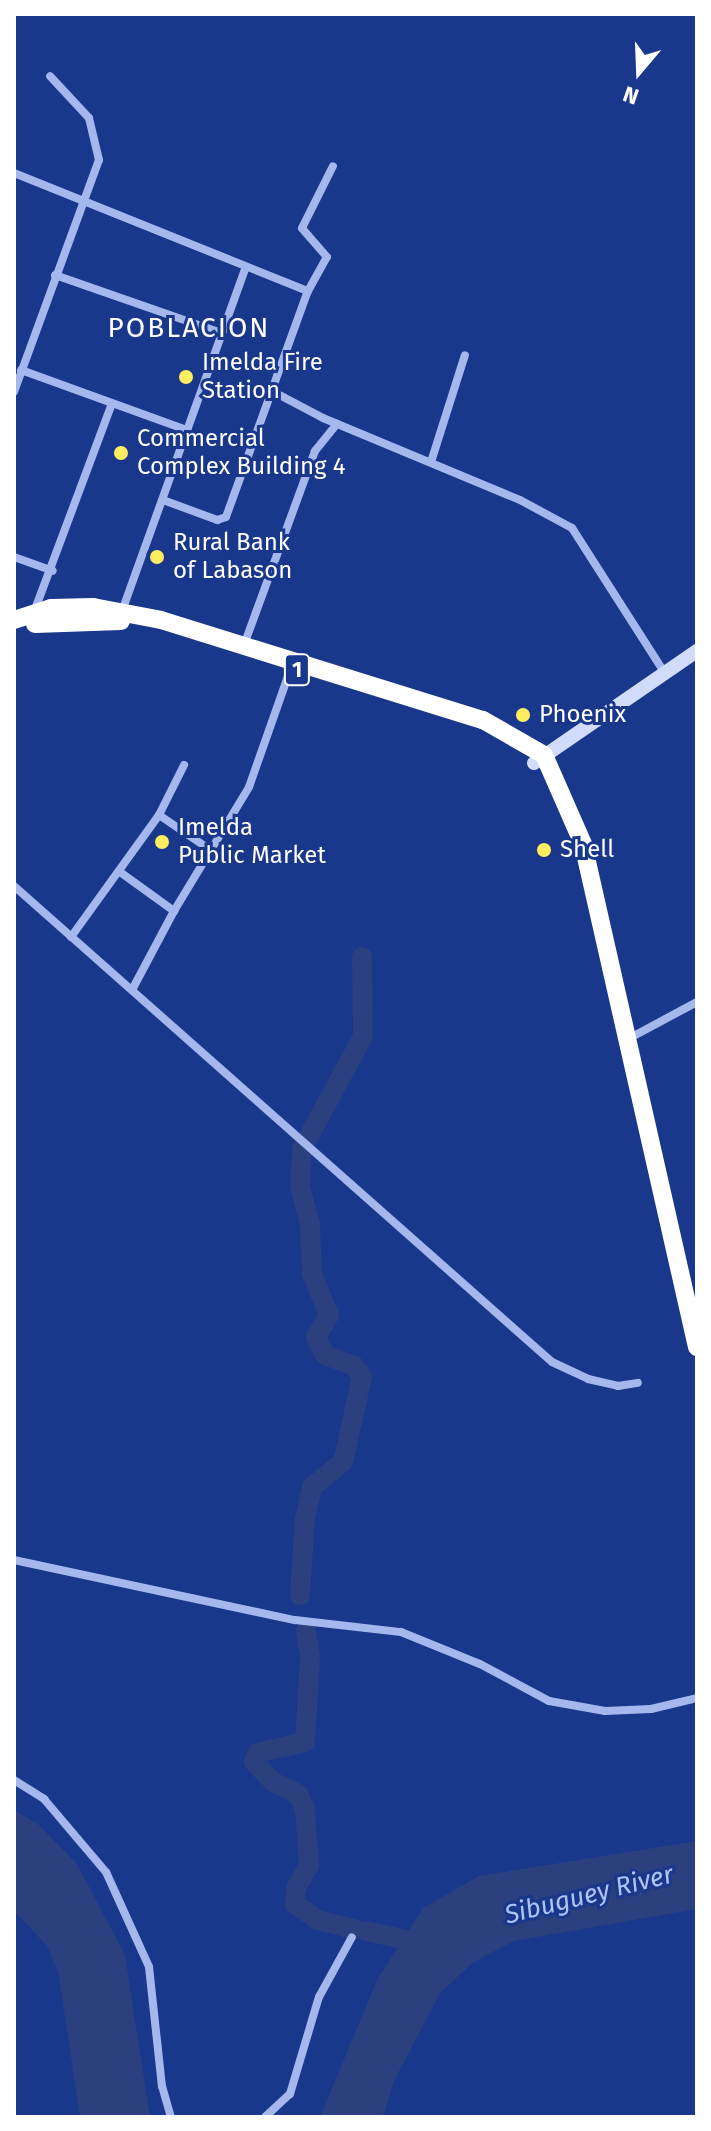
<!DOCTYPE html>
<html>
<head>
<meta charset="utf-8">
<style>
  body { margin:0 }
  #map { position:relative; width:711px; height:2131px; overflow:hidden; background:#19378b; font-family:"Fira Sans",sans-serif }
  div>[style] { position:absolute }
  .water>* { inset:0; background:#2a407f }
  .river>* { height:20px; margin:-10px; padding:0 10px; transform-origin:10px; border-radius:10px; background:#2a407f }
  .street>* { height:8px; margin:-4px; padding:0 4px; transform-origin:4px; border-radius:4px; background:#a4b8ee }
  .secondary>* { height:14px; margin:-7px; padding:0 7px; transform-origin:7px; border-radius:7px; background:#d1dbfa }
  .highway>* { height:18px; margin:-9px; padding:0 9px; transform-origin:9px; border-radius:9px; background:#fff }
  .dots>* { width:22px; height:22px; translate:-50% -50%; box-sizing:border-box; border:4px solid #19378b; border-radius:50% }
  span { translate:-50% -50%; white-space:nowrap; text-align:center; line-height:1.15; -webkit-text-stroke:6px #19378b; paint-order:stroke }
  .shield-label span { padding:2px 6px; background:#19378b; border:2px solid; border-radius:6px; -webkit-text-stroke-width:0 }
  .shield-label { font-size:22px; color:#fff; font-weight:700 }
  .poi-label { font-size:24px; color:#fff }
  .left { translate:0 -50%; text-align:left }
  .water-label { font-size:26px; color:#b0c3f5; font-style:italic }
  .quarter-label { font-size:28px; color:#fff; letter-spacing:2px }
  .frame { position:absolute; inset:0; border:16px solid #fff; pointer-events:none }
  .north { position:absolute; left:599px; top:32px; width:80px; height:80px; -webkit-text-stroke:6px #19378b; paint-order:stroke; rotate:199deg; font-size:22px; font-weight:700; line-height:32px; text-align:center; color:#fff }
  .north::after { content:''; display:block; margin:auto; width:28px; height:36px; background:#fff; clip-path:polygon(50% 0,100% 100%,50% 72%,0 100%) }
</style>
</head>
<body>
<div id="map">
  <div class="water">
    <div style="clip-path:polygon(14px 1810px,38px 1824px,77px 1864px,125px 1955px,150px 2117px,80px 2117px,58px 1971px,47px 1946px,14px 1911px)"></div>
    <div style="clip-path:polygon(697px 1841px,697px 1909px,514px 1941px,474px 1962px,440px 1993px,394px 2081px,383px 2117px,320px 2117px,377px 1980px,423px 1908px,479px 1876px)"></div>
  </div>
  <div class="river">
    <div style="left:300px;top:1595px;width:77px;rotate:-86.3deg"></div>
    <div style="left:305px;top:1518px;width:32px;rotate:-77deg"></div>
    <div style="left:312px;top:1487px;width:40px;rotate:-39deg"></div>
    <div style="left:343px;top:1462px;width:87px;rotate:-77.4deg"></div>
    <div style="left:362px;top:1377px;width:14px;rotate:-126deg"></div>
    <div style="left:354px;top:1366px;width:31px;rotate:-159deg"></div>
    <div style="left:325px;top:1355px;width:20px;rotate:-117deg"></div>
    <div style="left:316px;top:1337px;width:26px;rotate:-59deg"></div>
    <div style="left:329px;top:1315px;width:44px;rotate:-112.5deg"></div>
    <div style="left:312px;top:1274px;width:50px;rotate:-92.3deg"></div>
    <div style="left:310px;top:1224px;width:38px;rotate:-105deg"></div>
    <div style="left:300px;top:1187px;width:38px;rotate:-87deg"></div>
    <div style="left:302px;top:1149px;width:128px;rotate:-61.6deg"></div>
    <div style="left:363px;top:1036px;width:79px;rotate:-90.7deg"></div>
    <div style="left:306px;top:1631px;width:25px;rotate:81deg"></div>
    <div style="left:310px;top:1656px;width:86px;rotate:93.3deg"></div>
    <div style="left:305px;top:1742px;width:49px;rotate:167.1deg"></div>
    <div style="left:257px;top:1753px;width:9px;rotate:108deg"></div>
    <div style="left:254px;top:1762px;width:28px;rotate:46deg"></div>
    <div style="left:273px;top:1782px;width:28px;rotate:26deg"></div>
    <div style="left:298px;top:1794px;width:17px;rotate:65deg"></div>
    <div style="left:305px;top:1809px;width:56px;rotate:85.9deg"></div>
    <div style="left:309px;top:1865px;width:26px;rotate:119deg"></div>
    <div style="left:296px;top:1888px;width:16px;rotate:94deg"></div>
    <div style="left:295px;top:1904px;width:28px;rotate:35deg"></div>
    <div style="left:318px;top:1920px;width:38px;rotate:14deg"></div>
    <div style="left:366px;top:1931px;width:65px;rotate:12.5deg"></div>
  </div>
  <div class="street">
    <div style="left:14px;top:173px;width:317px;rotate:21.9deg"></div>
    <div style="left:55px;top:275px;width:177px;rotate:19.2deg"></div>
    <div style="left:21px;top:370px;width:177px;rotate:19.9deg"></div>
    <div style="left:270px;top:390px;width:60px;rotate:27.8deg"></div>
    <div style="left:323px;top:418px;width:213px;rotate:22.6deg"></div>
    <div style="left:520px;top:500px;width:59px;rotate:28.3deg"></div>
    <div style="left:572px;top:528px;width:171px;rotate:57.4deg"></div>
    <div style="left:14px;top:392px;width:247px;rotate:-69.9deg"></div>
    <div style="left:99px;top:160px;width:43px;rotate:-103.4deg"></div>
    <div style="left:89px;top:118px;width:57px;rotate:-132.9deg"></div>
    <div style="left:431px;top:462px;width:112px;rotate:-72.4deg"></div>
    <div style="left:163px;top:500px;width:58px;rotate:20.3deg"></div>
    <div style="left:217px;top:520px;width:9px;rotate:-18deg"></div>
    <div style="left:226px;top:517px;width:240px;rotate:-70.1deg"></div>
    <div style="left:308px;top:291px;width:39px;rotate:-61deg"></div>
    <div style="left:327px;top:257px;width:38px;rotate:-131deg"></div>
    <div style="left:302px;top:228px;width:69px;rotate:-63.4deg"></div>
    <div style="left:14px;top:557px;width:41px;rotate:19.7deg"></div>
    <div style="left:122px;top:611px;width:363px;rotate:-70.2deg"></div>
    <div style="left:34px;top:612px;width:223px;rotate:-69.5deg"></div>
    <div style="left:244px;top:645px;width:207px;rotate:-69.9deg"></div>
    <div style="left:315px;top:451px;width:35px;rotate:-51deg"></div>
    <div style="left:159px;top:815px;width:64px;rotate:34.2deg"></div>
    <div style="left:120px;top:872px;width:67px;rotate:35.8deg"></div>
    <div style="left:174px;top:911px;width:145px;rotate:-58.8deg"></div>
    <div style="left:249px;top:787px;width:126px;rotate:-70.6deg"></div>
    <div style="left:14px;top:886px;width:718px;rotate:41.5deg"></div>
    <div style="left:552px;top:1362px;width:40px;rotate:25deg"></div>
    <div style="left:588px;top:1379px;width:31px;rotate:13deg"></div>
    <div style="left:618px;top:1386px;width:20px;rotate:-9deg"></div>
    <div style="left:71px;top:937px;width:150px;rotate:-54.2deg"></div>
    <div style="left:159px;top:815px;width:56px;rotate:-63.4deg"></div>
    <div style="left:132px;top:990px;width:89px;rotate:-62deg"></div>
    <div style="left:628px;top:1039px;width:78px;rotate:-28.2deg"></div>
    <div style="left:14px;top:1560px;width:287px;rotate:12.1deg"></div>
    <div style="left:295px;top:1620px;width:107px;rotate:6.5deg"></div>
    <div style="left:401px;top:1632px;width:85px;rotate:22.1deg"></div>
    <div style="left:480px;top:1664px;width:78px;rotate:28.2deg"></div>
    <div style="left:549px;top:1701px;width:57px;rotate:10.1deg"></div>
    <div style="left:605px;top:1711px;width:46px;rotate:-2.5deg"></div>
    <div style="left:651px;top:1709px;width:47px;rotate:-13.4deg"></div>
    <div style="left:14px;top:1780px;width:36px;rotate:32deg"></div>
    <div style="left:44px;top:1799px;width:96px;rotate:49.7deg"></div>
    <div style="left:106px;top:1872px;width:104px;rotate:65.6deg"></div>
    <div style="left:149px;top:1967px;width:120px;rotate:83.8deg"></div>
    <div style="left:162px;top:2086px;width:32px;rotate:74deg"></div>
    <div style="left:265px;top:2117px;width:34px;rotate:-43deg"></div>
    <div style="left:290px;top:2094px;width:101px;rotate:-73.4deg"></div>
    <div style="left:319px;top:1997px;width:68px;rotate:-61.2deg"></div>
  </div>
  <div class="secondary">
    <div style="left:534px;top:763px;width:198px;rotate:-34.5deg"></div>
  </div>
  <div class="highway">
    <div style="left:14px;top:620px;width:39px;rotate:-18deg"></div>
    <div style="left:51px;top:608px;width:42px;rotate:-1.4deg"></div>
    <div style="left:93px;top:607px;width:69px;rotate:10.8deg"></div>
    <div style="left:161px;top:620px;width:337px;rotate:17.3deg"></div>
    <div style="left:483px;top:720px;width:70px;rotate:29.8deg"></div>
    <div style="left:544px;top:755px;width:97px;rotate:66.3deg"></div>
    <div style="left:583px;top:844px;width:516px;rotate:77.23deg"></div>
    <div style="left:35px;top:624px;width:86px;rotate:-2deg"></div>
  </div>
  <div class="dots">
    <div style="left:186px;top:377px;background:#ffed60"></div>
    <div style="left:121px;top:453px;background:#ffed60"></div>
    <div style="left:157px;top:557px;background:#ffed60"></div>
    <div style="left:523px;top:715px;background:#ffed60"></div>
    <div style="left:162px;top:842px;background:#ffed60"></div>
    <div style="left:544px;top:850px;background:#ffed60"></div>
  </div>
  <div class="shield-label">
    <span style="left:297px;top:670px">1</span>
  </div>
  <div class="poi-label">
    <span class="left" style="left:202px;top:377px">Imelda Fire<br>Station</span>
    <span class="left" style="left:137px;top:453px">Commercial<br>Complex Building 4</span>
    <span class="left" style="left:173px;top:557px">Rural Bank<br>of Labason</span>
    <span class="left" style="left:539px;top:715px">Phoenix</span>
    <span class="left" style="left:178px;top:842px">Imelda<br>Public Market</span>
    <span class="left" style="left:560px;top:850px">Shell</span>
  </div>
  <div class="water-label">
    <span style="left:589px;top:1895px;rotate:-14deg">Sibuguey River</span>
  </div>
  <div class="quarter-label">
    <span style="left:189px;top:328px">POBLACION</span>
  </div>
  <div class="frame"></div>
  <div class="north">N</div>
</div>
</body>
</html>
